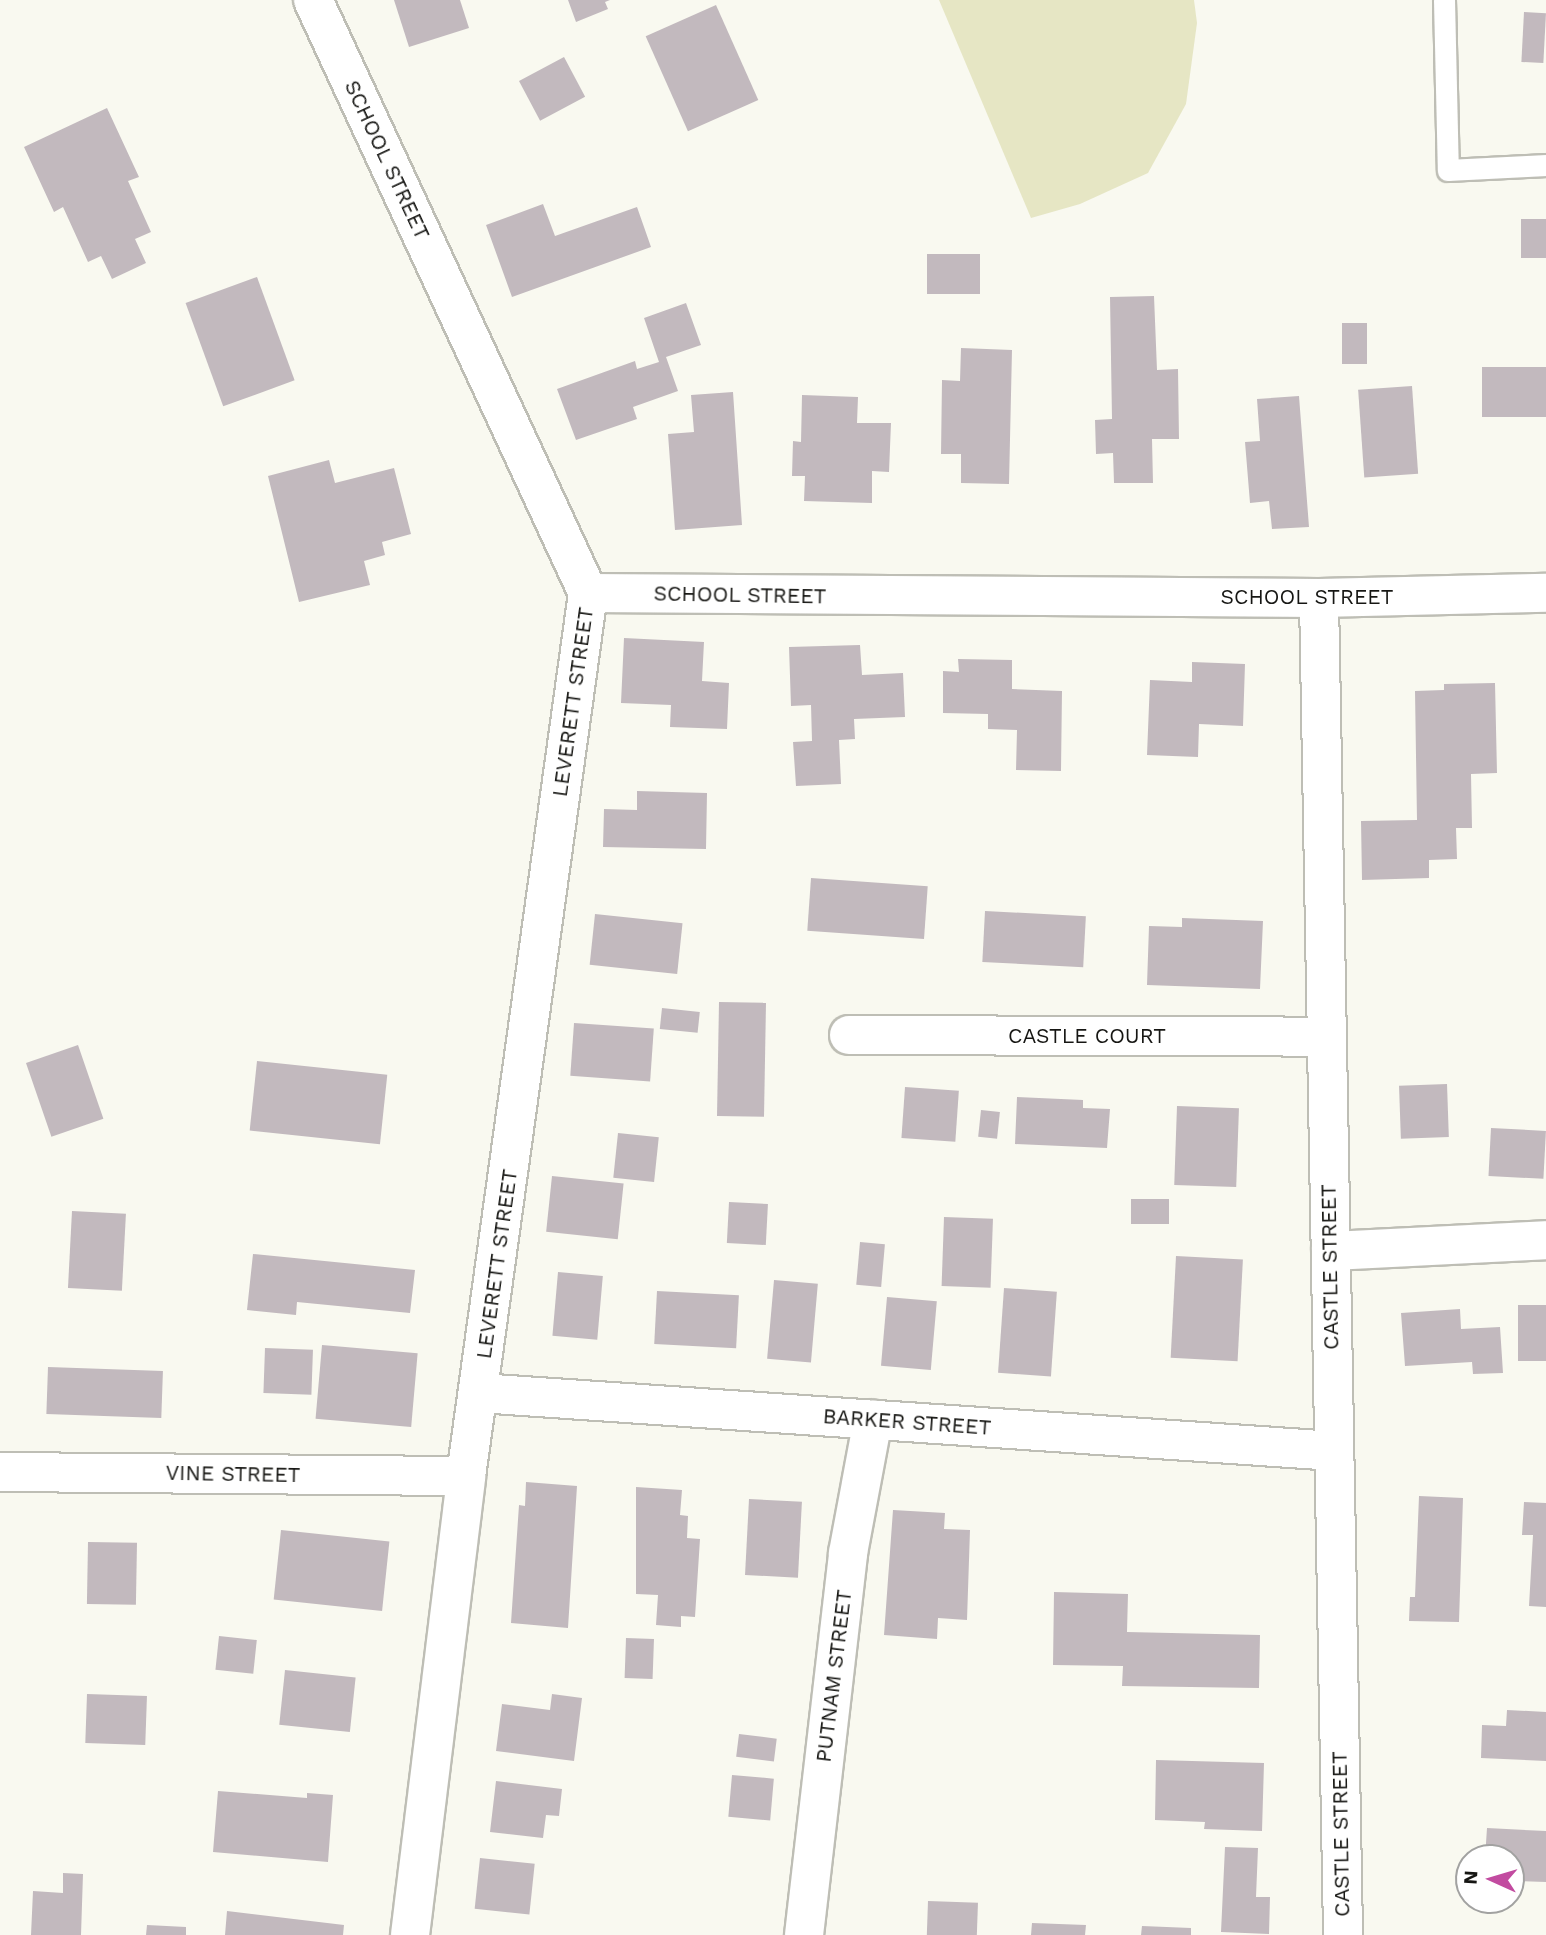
<!DOCTYPE html>
<html>
<head>
<meta charset="utf-8">
<style>
  body { margin:0 }
  #map { position:relative; width:1546px; height:1935px; overflow:hidden; background:#f9f9f0; font-family:"Work Sans",sans-serif }
  div>[style] { position:absolute }
  .green>* { inset:0; background:#e6e6c4 }
  .building>* { inset:0; background:#c2b9be; transform-origin:0 0 }
  .roads { filter:drop-shadow(2px 0 #bebeb5) drop-shadow(-2px 0 #bebeb5) drop-shadow(0 2px #bebeb5) drop-shadow(0 -2px #bebeb5) }
  .service>* { height:21px; margin:-10.5px; padding:0 10.5px; transform-origin:10.5px; border-radius:10.5px; background:#fff }
  .minor>* { height:38px; margin:-19px; padding:0 19px; transform-origin:19px; border-radius:19px; background:#fff }
  span { translate:-50% -50%; white-space:nowrap; text-align:center; line-height:1.15; -webkit-text-stroke:7px #fff; paint-order:stroke }
  .street-label { font-size:21px; color:#161613 }
  .north { position:absolute; left:1455px; top:1844px; width:70px; height:70px; box-sizing:border-box; background:#fff; border:2px solid #a2a2a1; border-radius:50%; rotate:274deg; font-size:19px; font-weight:700; line-height:28px; text-align:center; color:#161613 }
  .north::after { content:''; display:block; margin:auto; width:24px; height:32px; background:#c24ba0; clip-path:polygon(50% 0,100% 100%,50% 72%,0 100%) }
</style>
</head>
<body>
<div id="map">
  <div class="green">
    <div style="clip-path:polygon(939px 0,1194px 0,1197px 23px,1186px 104px,1148px 173px,1080px 204px,1031px 218px)"></div>
  </div>
  <div class="building">
    <div style="clip-path:polygon(394px 0,460px 0,469px 28px,409px 47px)"></div>
    <div style="clip-path:polygon(568px 0,610px 0,605px 2px,608px 9px,576px 22px)"></div>
    <div style="left:716px;top:5px;width:104px;height:77px;rotate:66deg"></div>
    <div style="left:1524px;top:12px;width:22px;height:50px;rotate:3deg"></div>
    <div style="left:564px;top:57px;width:45px;height:51px;rotate:62deg"></div>
    <div style="clip-path:polygon(107px 108px,139px 177px,128px 181px,151px 232px,135px 239px,146px 263px,112px 279px,101px 256px,88px 262px,63px 207px,54px 212px,24px 147px)"></div>
    <div style="clip-path:polygon(543px 204px,555px 236px,637px 207px,651px 247px,512px 297px,486px 225px)"></div>
    <div style="left:1521px;top:219px;width:25px;height:39px"></div>
    <div style="left:927px;top:254px;width:53px;height:40px"></div>
    <div style="left:257px;top:277px;width:110px;height:76px;rotate:70deg"></div>
    <div style="clip-path:polygon(1154px 296px,1157px 370px,1178px 369px,1179px 439px,1152px 439px,1153px 483px,1114px 483px,1113px 453px,1096px 454px,1095px 420px,1112px 419px,1110px 297px)"></div>
    <div style="clip-path:polygon(686px 303px,701px 345px,666px 357px,678px 391px,633px 407px,637px 419px,576px 440px,557px 389px,635px 361px,637px 369px,659px 362px,644px 318px)"></div>
    <div style="left:1342px;top:323px;width:25px;height:41px"></div>
    <div style="clip-path:polygon(961px 348px,1012px 350px,1009px 484px,961px 483px,961px 454px,941px 454px,942px 380px,960px 381px)"></div>
    <div style="left:1546px;top:367px;width:50px;height:64px;rotate:90deg"></div>
    <div style="left:1412px;top:386px;width:88px;height:54px;rotate:86deg"></div>
    <div style="clip-path:polygon(733px 392px,742px 525px,675px 530px,668px 434px,694px 432px,691px 395px)"></div>
    <div style="clip-path:polygon(802px 395px,858px 397px,857px 423px,891px 423px,889px 472px,872px 471px,872px 503px,804px 501px,805px 476px,792px 476px,793px 441px,801px 442px)"></div>
    <div style="clip-path:polygon(1299px 396px,1309px 527px,1272px 529px,1269px 501px,1250px 503px,1245px 442px,1260px 441px,1257px 399px)"></div>
    <div style="clip-path:polygon(329px 460px,335px 483px,394px 468px,411px 534px,382px 542px,385px 555px,364px 561px,370px 585px,299px 602px,268px 476px)"></div>
    <div style="clip-path:polygon(624px 638px,704px 642px,702px 681px,729px 683px,727px 729px,670px 727px,671px 705px,621px 703px)"></div>
    <div style="clip-path:polygon(860px 645px,862px 675px,903px 673px,905px 717px,854px 719px,855px 739px,839px 740px,841px 784px,796px 786px,793px 742px,812px 741px,811px 705px,791px 706px,789px 647px)"></div>
    <div style="clip-path:polygon(958px 659px,1012px 660px,1012px 689px,1062px 691px,1061px 771px,1016px 770px,1017px 730px,988px 729px,988px 714px,943px 713px,943px 671px,959px 672px)"></div>
    <div style="clip-path:polygon(1192px 662px,1245px 664px,1243px 726px,1199px 724px,1198px 757px,1147px 755px,1150px 680px,1192px 682px)"></div>
    <div style="clip-path:polygon(1495px 683px,1497px 773px,1471px 774px,1472px 828px,1456px 828px,1457px 859px,1429px 860px,1429px 878px,1362px 880px,1361px 821px,1417px 820px,1415px 691px,1444px 690px,1444px 684px)"></div>
    <div style="clip-path:polygon(637px 791px,707px 793px,706px 849px,603px 847px,604px 809px,637px 810px)"></div>
    <div style="left:811px;top:878px;width:117px;height:53px;rotate:4deg"></div>
    <div style="left:985px;top:911px;width:101px;height:51px;rotate:3deg"></div>
    <div style="left:595px;top:914px;width:88px;height:51px;rotate:6deg"></div>
    <div style="clip-path:polygon(1182px 918px,1263px 921px,1260px 989px,1147px 985px,1149px 926px,1182px 927px)"></div>
    <div style="left:719px;top:1002px;width:47px;height:114px;rotate:1deg"></div>
    <div style="left:662px;top:1008px;width:38px;height:21px;rotate:6deg"></div>
    <div style="left:574px;top:1023px;width:80px;height:53px;rotate:4deg"></div>
    <div style="left:78px;top:1045px;width:78px;height:55px;rotate:71deg"></div>
    <div style="left:257px;top:1061px;width:131px;height:70px;rotate:6deg"></div>
    <div style="left:1447px;top:1084px;width:53px;height:48px;rotate:88deg"></div>
    <div style="left:905px;top:1087px;width:54px;height:51px;rotate:4deg"></div>
    <div style="clip-path:polygon(1017px 1097px,1083px 1100px,1083px 1108px,1110px 1109px,1107px 1148px,1015px 1144px)"></div>
    <div style="left:1177px;top:1106px;width:62px;height:79px;rotate:2deg"></div>
    <div style="left:981px;top:1110px;width:19px;height:27px;rotate:6deg"></div>
    <div style="left:1491px;top:1128px;width:55px;height:48px;rotate:3deg"></div>
    <div style="left:618px;top:1133px;width:41px;height:45px;rotate:6deg"></div>
    <div style="left:552px;top:1176px;width:72px;height:56px;rotate:6deg"></div>
    <div style="left:1131px;top:1199px;width:38px;height:25px"></div>
    <div style="left:729px;top:1202px;width:39px;height:41px;rotate:3deg"></div>
    <div style="left:72px;top:1211px;width:54px;height:77px;rotate:3deg"></div>
    <div style="left:944px;top:1217px;width:49px;height:69px;rotate:2deg"></div>
    <div style="left:860px;top:1242px;width:25px;height:43px;rotate:5deg"></div>
    <div style="clip-path:polygon(253px 1254px,415px 1270px,410px 1313px,297px 1302px,296px 1315px,247px 1310px)"></div>
    <div style="left:1176px;top:1256px;width:67px;height:102px;rotate:3deg"></div>
    <div style="left:558px;top:1272px;width:45px;height:64px;rotate:5deg"></div>
    <div style="left:774px;top:1280px;width:44px;height:79px;rotate:5deg"></div>
    <div style="left:1004px;top:1288px;width:53px;height:85px;rotate:4deg"></div>
    <div style="left:657px;top:1291px;width:82px;height:53px;rotate:3deg"></div>
    <div style="left:887px;top:1297px;width:50px;height:69px;rotate:5deg"></div>
    <div style="left:1546px;top:1305px;width:56px;height:28px;rotate:90deg"></div>
    <div style="clip-path:polygon(1460px 1309px,1461px 1329px,1500px 1327px,1503px 1373px,1473px 1374px,1472px 1362px,1405px 1366px,1401px 1313px)"></div>
    <div style="left:322px;top:1345px;width:96px;height:74px;rotate:5deg"></div>
    <div style="left:265px;top:1348px;width:48px;height:45px;rotate:2deg"></div>
    <div style="left:48px;top:1367px;width:115px;height:47px;rotate:2deg"></div>
    <div style="clip-path:polygon(526px 1482px,577px 1486px,568px 1628px,511px 1623px,519px 1505px,525px 1506px)"></div>
    <div style="clip-path:polygon(636px 1487px,682px 1490px,680px 1515px,688px 1516px,687px 1538px,700px 1539px,695px 1617px,681px 1616px,681px 1627px,656px 1625px,658px 1595px,636px 1594px)"></div>
    <div style="clip-path:polygon(1419px 1496px,1463px 1498px,1459px 1622px,1409px 1621px,1410px 1597px,1415px 1597px)"></div>
    <div style="left:749px;top:1499px;width:53px;height:76px;rotate:3deg"></div>
    <div style="clip-path:polygon(1524px 1502px,1546px 1503px,1546px 1607px,1529px 1606px,1533px 1535px,1522px 1535px)"></div>
    <div style="clip-path:polygon(893px 1510px,945px 1513px,944px 1529px,970px 1530px,967px 1620px,938px 1618px,937px 1639px,884px 1635px)"></div>
    <div style="left:281px;top:1530px;width:109px;height:70px;rotate:6deg"></div>
    <div style="left:88px;top:1542px;width:49px;height:62px;rotate:1deg"></div>
    <div style="clip-path:polygon(1054px 1592px,1128px 1594px,1127px 1632px,1260px 1635px,1259px 1688px,1122px 1686px,1123px 1666px,1053px 1665px)"></div>
    <div style="left:219px;top:1636px;width:38px;height:34px;rotate:6deg"></div>
    <div style="left:626px;top:1638px;width:28px;height:40px;rotate:2deg"></div>
    <div style="left:285px;top:1670px;width:71px;height:55px;rotate:6deg"></div>
    <div style="left:87px;top:1694px;width:60px;height:49px;rotate:2deg"></div>
    <div style="clip-path:polygon(552px 1694px,582px 1698px,574px 1761px,496px 1751px,502px 1704px,550px 1710px)"></div>
    <div style="clip-path:polygon(1507px 1710px,1546px 1712px,1546px 1761px,1481px 1758px,1482px 1725px,1506px 1726px)"></div>
    <div style="left:739px;top:1734px;width:38px;height:23px;rotate:7deg"></div>
    <div style="clip-path:polygon(1156px 1760px,1264px 1763px,1262px 1831px,1204px 1829px,1205px 1822px,1155px 1820px)"></div>
    <div style="left:732px;top:1775px;width:42px;height:42px;rotate:5deg"></div>
    <div style="clip-path:polygon(496px 1781px,562px 1789px,559px 1816px,546px 1815px,543px 1838px,490px 1832px)"></div>
    <div style="clip-path:polygon(218px 1791px,307px 1798px,307px 1793px,333px 1795px,328px 1862px,213px 1852px)"></div>
    <div style="clip-path:polygon(1487px 1828px,1546px 1831px,1546px 1882px,1511px 1881px,1511px 1858px,1485px 1858px)"></div>
    <div style="clip-path:polygon(1225px 1847px,1258px 1848px,1256px 1897px,1270px 1897px,1269px 1934px,1221px 1932px)"></div>
    <div style="left:480px;top:1858px;width:55px;height:51px;rotate:6deg"></div>
    <div style="clip-path:polygon(63px 1873px,83px 1874px,81px 1935px,31px 1935px,33px 1891px,63px 1893px)"></div>
    <div style="left:928px;top:1901px;width:50px;height:34px;rotate:2deg"></div>
    <div style="clip-path:polygon(227px 1911px,344px 1925px,343px 1935px,225px 1935px)"></div>
    <div style="clip-path:polygon(1032px 1923px,1086px 1925px,1085px 1935px,1031px 1935px)"></div>
    <div style="clip-path:polygon(147px 1925px,186px 1927px,186px 1935px,146px 1935px)"></div>
    <div style="clip-path:polygon(1142px 1926px,1191px 1928px,1191px 1935px,1141px 1935px)"></div>
  </div>
  <div class="roads">
    <div class="service">
      <div style="left:1444px;top:0;width:170px;rotate:88.7deg"></div>
      <div style="left:1448px;top:170px;width:98px;rotate:-2.9deg"></div>
    </div>
    <div class="minor">
      <div style="left:313px;top:0;width:654px;rotate:65.12deg"></div>
      <div style="left:588px;top:593px;width:731px;rotate:0.39deg"></div>
      <div style="left:1319px;top:598px;width:227px;rotate:-1.3deg"></div>
      <div style="left:1319px;top:598px;width:1337px;rotate:88.97deg"></div>
      <div style="left:849px;top:1035px;width:476px;rotate:0.2deg"></div>
      <div style="left:1331px;top:1251px;width:215px;rotate:-2.9deg"></div>
      <div style="left:479px;top:1393px;width:857px;rotate:3.88deg"></div>
      <div style="left:0;top:1472px;width:466px;rotate:0.5deg"></div>
      <div style="left:410px;top:1935px;width:462px;rotate:-83deg"></div>
      <div style="left:466px;top:1476px;width:891px;rotate:-82.13deg"></div>
      <div style="left:804px;top:1935px;width:385px;rotate:-83.4deg"></div>
      <div style="left:848px;top:1553px;width:136px;rotate:-79.4deg"></div>
    </div>
  </div>
  <div class="street-label">
    <span style="left:387px;top:160px;rotate:65deg">SCHOOL STREET</span>
    <span style="left:740px;top:595px;rotate:1deg">SCHOOL STREET</span>
    <span style="left:1307px;top:597px">SCHOOL STREET</span>
    <span style="left:573px;top:702px;rotate:-82deg">LEVERETT STREET</span>
    <span style="left:1087px;top:1036px">CASTLE COURT</span>
    <span style="left:497px;top:1264px;rotate:-82deg">LEVERETT STREET</span>
    <span style="left:1330px;top:1267px;rotate:-91deg">CASTLE STREET</span>
    <span style="left:907px;top:1422px;rotate:4deg">BARKER STREET</span>
    <span style="left:233px;top:1474px;rotate:1deg">VINE STREET</span>
    <span style="left:834px;top:1676px;rotate:-83deg">PUTNAM STREET</span>
    <span style="left:1341px;top:1834px;rotate:-91deg">CASTLE STREET</span>
  </div>
  <div class="north">N</div>
</div>
</body>
</html>
